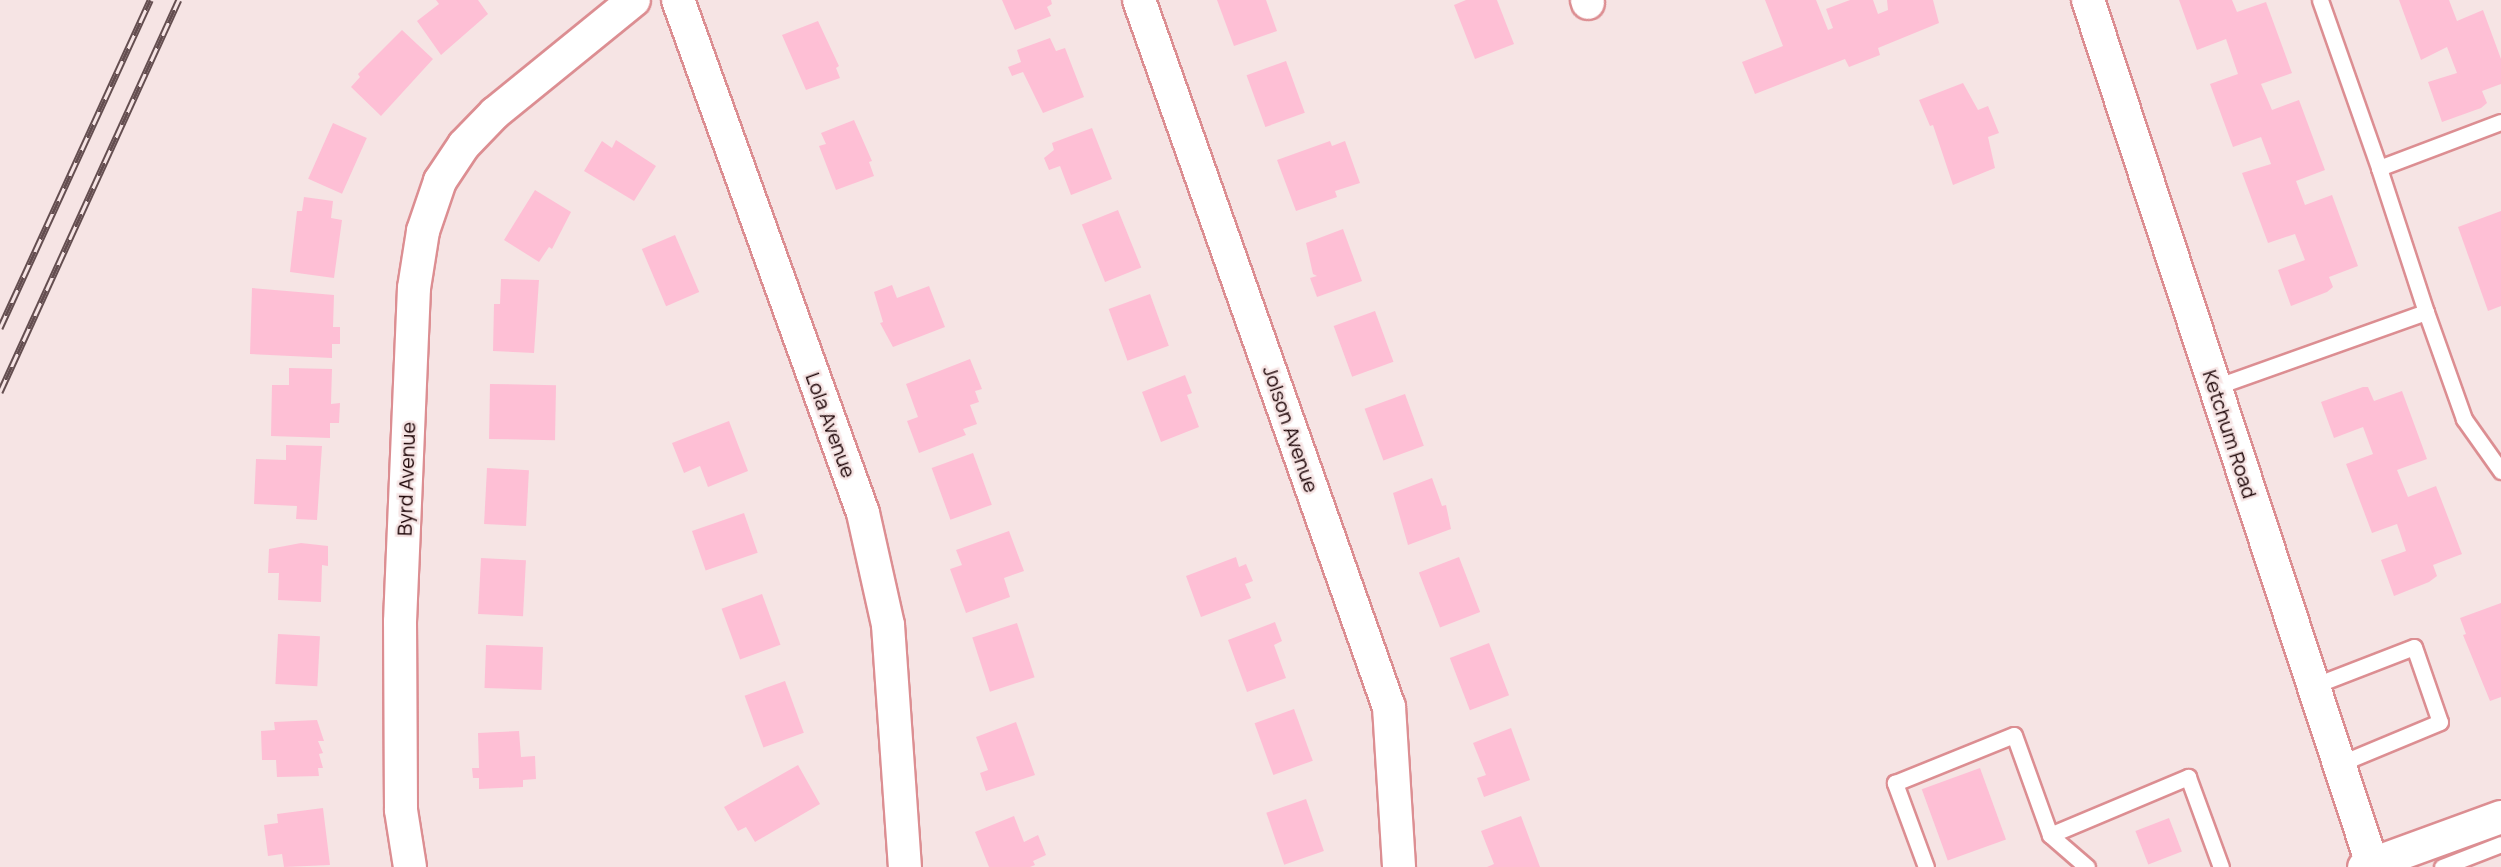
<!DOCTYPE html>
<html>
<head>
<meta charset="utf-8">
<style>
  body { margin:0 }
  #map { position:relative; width:2501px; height:867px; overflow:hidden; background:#f6e4e4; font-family:Manrope,sans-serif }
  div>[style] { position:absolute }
  .building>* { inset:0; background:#febfd5; transform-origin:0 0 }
  .roads { filter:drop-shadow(2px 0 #dc8e92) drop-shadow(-2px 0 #dc8e92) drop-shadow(0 2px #dc8e92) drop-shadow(0 -2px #dc8e92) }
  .lane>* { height:15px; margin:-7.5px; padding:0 7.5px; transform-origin:7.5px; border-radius:7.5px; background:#fff }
  .street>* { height:32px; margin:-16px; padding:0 16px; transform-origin:16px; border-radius:16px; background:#fff }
  .secondary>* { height:33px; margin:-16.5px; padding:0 16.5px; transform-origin:16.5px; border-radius:16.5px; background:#fff }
  .rail>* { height:7px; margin-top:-3.5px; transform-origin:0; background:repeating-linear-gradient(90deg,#f6e4e4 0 14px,#644e50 0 28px); box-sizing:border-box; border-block:2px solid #644e50 }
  span { translate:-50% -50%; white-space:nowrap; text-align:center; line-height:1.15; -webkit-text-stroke:5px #f6e4e4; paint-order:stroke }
  .street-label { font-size:20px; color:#1b0305 }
</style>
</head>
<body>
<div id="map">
  <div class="building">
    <div style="clip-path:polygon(436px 0,478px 0,488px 14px,441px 55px,417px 21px,439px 4px)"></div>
    <div style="clip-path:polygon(1002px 0,1051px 0,1052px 4px,1047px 7px,1051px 16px,1015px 30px)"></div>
    <div style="clip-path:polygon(1217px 0,1266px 0,1277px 31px,1234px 46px)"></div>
    <div style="clip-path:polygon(1466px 0,1497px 0,1514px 44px,1475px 59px,1454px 5px)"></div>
    <div style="clip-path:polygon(1765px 0,1816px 0,1828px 30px,1833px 28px,1826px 9px,1850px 0,1873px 0,1878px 14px,1888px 10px,1887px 0,1933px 0,1939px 23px,1878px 48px,1880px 55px,1849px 67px,1845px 59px,1755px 94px,1742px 62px,1783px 46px)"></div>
    <div style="clip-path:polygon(2179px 0,2232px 0,2237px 12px,2266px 2px,2292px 73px,2261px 84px,2272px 110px,2299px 100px,2325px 170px,2296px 181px,2305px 205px,2332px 195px,2358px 266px,2329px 277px,2333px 287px,2327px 292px,2291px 306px,2278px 270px,2305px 260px,2295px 234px,2268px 243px,2242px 173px,2271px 164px,2261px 137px,2233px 147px,2210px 84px,2238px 74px,2226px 39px,2197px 50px)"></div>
    <div style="clip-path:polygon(2399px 0,2449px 0,2457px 21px,2483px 10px,2501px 59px,2501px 84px,2482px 91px,2487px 103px,2481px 108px,2442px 122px,2428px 82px,2457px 73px,2447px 47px,2421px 60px)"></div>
    <div style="clip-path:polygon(818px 21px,839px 66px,836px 68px,840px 78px,806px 90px,782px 35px)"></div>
    <div style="clip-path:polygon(402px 30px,433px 59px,381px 116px,351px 87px,360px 77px,358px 74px)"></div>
    <div style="clip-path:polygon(1050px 38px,1056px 51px,1065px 48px,1084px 97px,1043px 113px,1023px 72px,1012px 76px,1008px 67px,1021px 62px,1017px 50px)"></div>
    <div style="left:1286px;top:61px;width:55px;height:42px;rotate:70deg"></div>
    <div style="clip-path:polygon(1963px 83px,1978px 110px,1988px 106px,1999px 133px,1988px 137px,1995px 168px,1953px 185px,1933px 125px,1930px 126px,1919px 100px)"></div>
    <div style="clip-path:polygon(854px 120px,872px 161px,869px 162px,874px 176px,836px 190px,819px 146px,826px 144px,821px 133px)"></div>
    <div style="left:333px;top:123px;width:37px;height:61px;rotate:24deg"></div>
    <div style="clip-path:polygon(1092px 128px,1112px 179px,1071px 195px,1060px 166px,1049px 170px,1044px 158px,1054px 150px,1052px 143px)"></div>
    <div style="clip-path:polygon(616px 140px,656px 166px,634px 201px,584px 171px,602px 141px,612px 148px)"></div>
    <div style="clip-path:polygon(1330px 141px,1332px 146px,1345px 141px,1360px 183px,1335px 191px,1337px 197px,1296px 211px,1277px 160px)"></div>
    <div style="clip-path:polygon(535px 190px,571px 212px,552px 249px,549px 247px,539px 262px,504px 240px)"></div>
    <div style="clip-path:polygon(304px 197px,333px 201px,331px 218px,342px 220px,334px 278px,290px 272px,297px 211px,302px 211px)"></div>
    <div style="left:1118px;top:210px;width:62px;height:39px;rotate:68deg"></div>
    <div style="clip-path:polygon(2501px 211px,2501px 306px,2488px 311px,2458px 227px)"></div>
    <div style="clip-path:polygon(1343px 229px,1362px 281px,1317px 297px,1310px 278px,1317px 276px,1313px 274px,1306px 243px)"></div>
    <div style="left:675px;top:235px;width:62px;height:36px;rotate:67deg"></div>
    <div style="clip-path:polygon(501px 279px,539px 280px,534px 353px,493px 351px,494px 304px,500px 304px)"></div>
    <div style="clip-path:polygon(892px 285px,897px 298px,929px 286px,945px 327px,893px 347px,880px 323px,883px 322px,874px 292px)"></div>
    <div style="clip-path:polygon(252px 288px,334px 295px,333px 327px,340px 327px,340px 344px,332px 344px,332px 358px,250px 354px)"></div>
    <div style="left:1150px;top:294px;width:55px;height:44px;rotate:70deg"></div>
    <div style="left:1375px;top:311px;width:54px;height:44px;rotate:70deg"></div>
    <div style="clip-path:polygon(970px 359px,982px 389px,975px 391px,979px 402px,970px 405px,977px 424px,963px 429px,966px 435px,919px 453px,907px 421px,918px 417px,906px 384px)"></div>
    <div style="clip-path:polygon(289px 368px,332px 369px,331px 404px,340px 403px,339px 423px,330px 423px,330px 438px,271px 436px,272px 385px,289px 385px)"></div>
    <div style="clip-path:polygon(1185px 375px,1192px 393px,1187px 395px,1199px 427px,1161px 442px,1142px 392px)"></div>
    <div style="left:490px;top:384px;width:66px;height:55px;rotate:1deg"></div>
    <div style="clip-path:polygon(2363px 387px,2368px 387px,2374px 401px,2402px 391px,2427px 459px,2397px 470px,2408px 497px,2436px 486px,2462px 554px,2433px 565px,2437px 576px,2429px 582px,2394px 596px,2381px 560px,2406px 551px,2397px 524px,2372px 533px,2346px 464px,2373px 454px,2363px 427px,2334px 438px,2321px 402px)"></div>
    <div style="left:1405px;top:394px;width:55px;height:43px;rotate:70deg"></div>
    <div style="clip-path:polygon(729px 421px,748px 471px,708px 487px,700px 466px,684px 473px,672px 443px)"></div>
    <div style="clip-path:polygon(286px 445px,322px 446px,317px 520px,296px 519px,297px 506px,254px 504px,256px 459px,286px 460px)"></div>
    <div style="left:973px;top:453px;width:55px;height:44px;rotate:70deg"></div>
    <div style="left:487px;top:468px;width:42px;height:56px;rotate:3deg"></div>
    <div style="clip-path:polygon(1432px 478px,1442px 506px,1446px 505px,1451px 529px,1408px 545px,1393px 493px)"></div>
    <div style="left:744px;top:513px;width:42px;height:55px;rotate:71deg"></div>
    <div style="clip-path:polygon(1009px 531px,1024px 571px,1004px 578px,1010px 597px,966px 613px,950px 569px,962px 565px,956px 550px)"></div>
    <div style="clip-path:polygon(301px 543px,328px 546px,328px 566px,322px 565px,321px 602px,278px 600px,279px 573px,268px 573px,269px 549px)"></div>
    <div style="clip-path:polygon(1236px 557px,1239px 567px,1246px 564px,1253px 581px,1245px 584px,1251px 598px,1201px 617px,1186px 576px)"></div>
    <div style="left:1459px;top:557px;width:59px;height:43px;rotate:69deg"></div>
    <div style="left:481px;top:558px;width:45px;height:56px;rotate:3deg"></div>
    <div style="left:762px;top:594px;width:54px;height:43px;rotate:70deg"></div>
    <div style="clip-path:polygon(2501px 603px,2501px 697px,2490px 701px,2463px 635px,2466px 634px,2460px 618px)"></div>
    <div style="clip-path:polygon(1275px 622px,1282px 641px,1274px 645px,1286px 678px,1247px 692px,1228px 640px)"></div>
    <div style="left:1017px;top:623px;width:57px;height:47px;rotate:72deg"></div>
    <div style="left:278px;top:634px;width:42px;height:50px;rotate:3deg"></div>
    <div style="left:1489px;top:643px;width:56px;height:42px;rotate:69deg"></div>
    <div style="left:486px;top:645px;width:57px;height:43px;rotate:2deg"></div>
    <div style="left:785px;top:681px;width:55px;height:43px;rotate:70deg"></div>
    <div style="left:1294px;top:709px;width:55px;height:42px;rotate:70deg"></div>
    <div style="clip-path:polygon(317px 720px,324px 741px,318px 741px,323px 753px,319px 754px,323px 768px,318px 768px,319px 776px,277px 777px,276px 760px,262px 760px,261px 731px,275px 730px,274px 722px)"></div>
    <div style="clip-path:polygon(1016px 722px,1035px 775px,986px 791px,980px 773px,988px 770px,976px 737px)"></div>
    <div style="clip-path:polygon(1511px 728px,1530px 780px,1484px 797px,1477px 778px,1486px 775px,1473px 743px)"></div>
    <div style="clip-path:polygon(519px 731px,521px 757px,535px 756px,536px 779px,523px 780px,523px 787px,479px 789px,479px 778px,473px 778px,472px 768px,479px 768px,478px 733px)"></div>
    <div style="clip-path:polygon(798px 765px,820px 804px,755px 842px,746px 827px,738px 831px,724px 807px)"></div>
    <div style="left:1980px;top:768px;width:76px;height:62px;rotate:70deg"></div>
    <div style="left:1306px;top:799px;width:55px;height:42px;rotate:71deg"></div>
    <div style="clip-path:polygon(323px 808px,330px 865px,284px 867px,282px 854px,268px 856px,264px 825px,278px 823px,277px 814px)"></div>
    <div style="clip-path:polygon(1014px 816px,1024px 842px,1038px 835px,1046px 855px,1033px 861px,1035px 865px,1030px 867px,989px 867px,975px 832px)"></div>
    <div style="clip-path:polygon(1521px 816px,1540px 867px,1487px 867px,1494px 864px,1481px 831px)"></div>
    <div style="left:2169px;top:818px;width:36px;height:36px;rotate:69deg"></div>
  </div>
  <div class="roads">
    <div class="lane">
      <div style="left:2320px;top:0;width:178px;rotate:70.6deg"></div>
      <div style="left:2426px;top:312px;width:151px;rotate:-108.1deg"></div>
      <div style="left:2379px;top:168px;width:130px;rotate:-20.7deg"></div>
      <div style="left:2215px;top:387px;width:224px;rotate:-19.6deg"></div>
      <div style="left:2426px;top:312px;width:114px;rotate:70.4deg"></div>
      <div style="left:2464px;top:419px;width:64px;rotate:54.6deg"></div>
      <div style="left:2313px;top:686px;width:108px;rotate:-21.1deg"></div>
      <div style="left:2414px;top:647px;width:79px;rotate:70.9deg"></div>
      <div style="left:2440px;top:722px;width:109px;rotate:157.4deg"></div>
      <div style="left:2050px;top:835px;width:49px;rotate:40.9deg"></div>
      <div style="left:1926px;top:867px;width:90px;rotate:-110.3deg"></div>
      <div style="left:1895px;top:783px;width:128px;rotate:-22deg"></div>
      <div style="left:2014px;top:735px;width:106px;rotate:70.2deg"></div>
      <div style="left:2050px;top:835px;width:150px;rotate:-22.8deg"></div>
      <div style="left:2188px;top:777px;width:96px;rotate:69.9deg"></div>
      <div style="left:2442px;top:867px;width:63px;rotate:-21.3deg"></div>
    </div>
    <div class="street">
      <div style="left:678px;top:0;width:545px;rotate:70.17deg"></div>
      <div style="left:863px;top:513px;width:115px;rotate:77.4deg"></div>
      <div style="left:888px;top:625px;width:243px;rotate:86deg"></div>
      <div style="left:1139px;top:0;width:750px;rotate:70.53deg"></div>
      <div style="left:1389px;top:707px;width:160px;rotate:86.4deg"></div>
      <div style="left:1587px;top:0;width:3px;rotate:72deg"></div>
      <div style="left:2088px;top:0;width:909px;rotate:71.8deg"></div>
      <div style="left:2372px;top:864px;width:137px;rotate:-20deg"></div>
      <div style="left:410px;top:867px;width:58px;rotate:-99deg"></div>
      <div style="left:401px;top:810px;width:188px;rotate:-90.3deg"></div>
      <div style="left:400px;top:622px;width:334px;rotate:-87.6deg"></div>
      <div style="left:414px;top:288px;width:58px;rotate:-81deg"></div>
      <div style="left:423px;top:231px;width:53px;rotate:-71.2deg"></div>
      <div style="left:440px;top:181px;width:43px;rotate:-56.3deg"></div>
      <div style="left:464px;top:145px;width:45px;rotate:-45.9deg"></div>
      <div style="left:495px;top:113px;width:179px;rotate:-39.1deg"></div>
    </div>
    <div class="secondary">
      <div style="left:2364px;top:867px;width:9px"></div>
    </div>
  </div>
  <div class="rail">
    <div style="left:0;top:328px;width:361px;rotate:-65.4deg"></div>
    <div style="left:0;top:392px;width:431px;rotate:-65.5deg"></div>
  </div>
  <div class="street-label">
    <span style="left:831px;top:425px;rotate:70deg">Lola Avenue</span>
    <span style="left:1291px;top:429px;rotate:71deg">Jolson Avenue</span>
    <span style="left:2230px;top:434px;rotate:72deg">Ketchum Road</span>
    <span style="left:406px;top:479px;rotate:-88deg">Byrd Avenue</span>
  </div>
</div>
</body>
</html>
